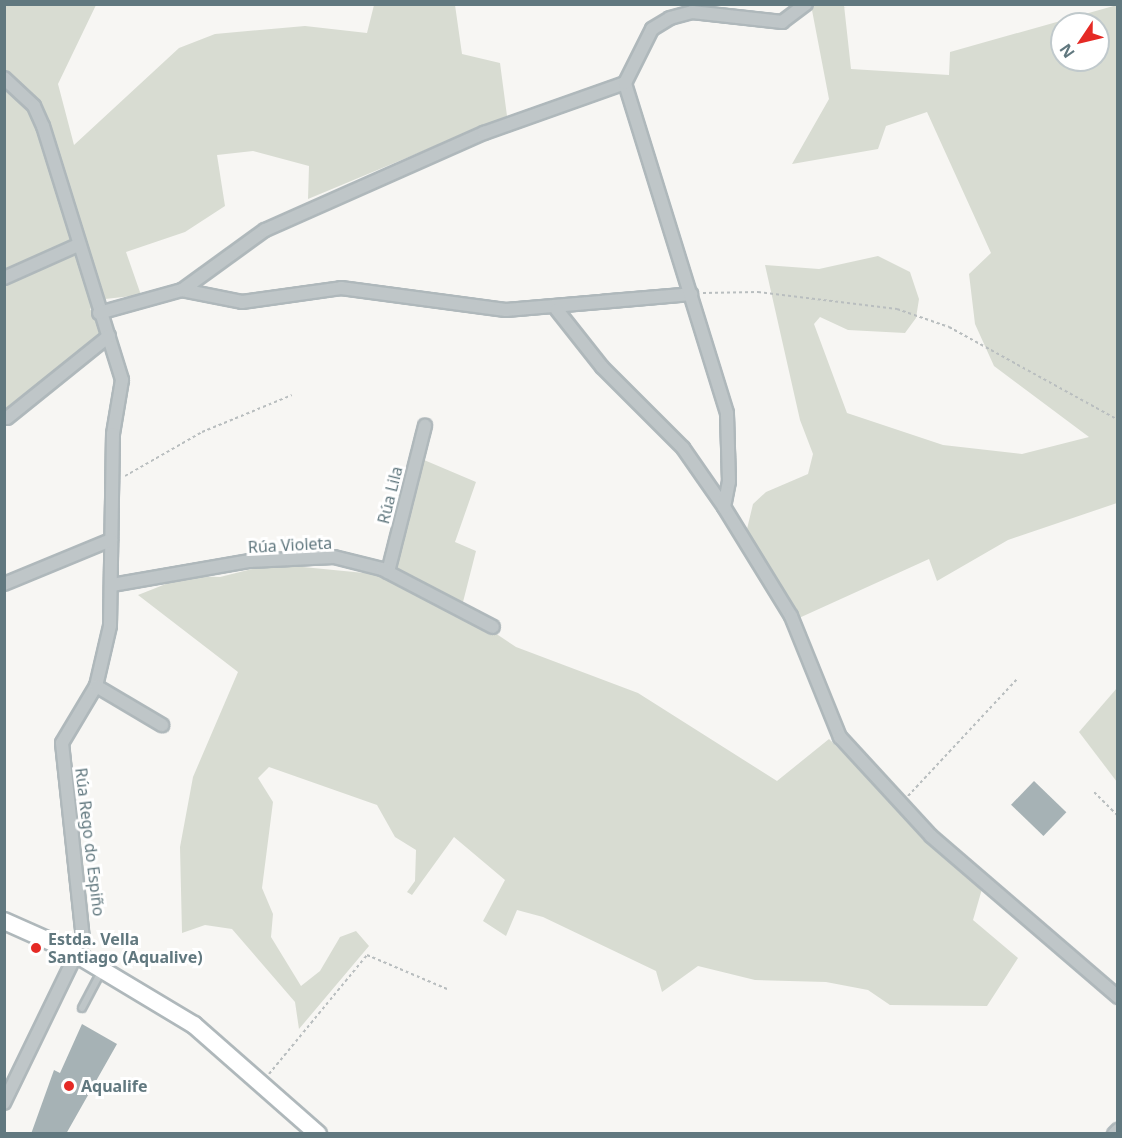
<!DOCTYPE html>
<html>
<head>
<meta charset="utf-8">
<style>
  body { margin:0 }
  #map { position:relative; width:1122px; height:1138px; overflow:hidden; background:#f7f6f3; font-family:"Noto Sans",sans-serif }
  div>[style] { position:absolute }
  .green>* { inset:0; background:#d8dcd2 }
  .building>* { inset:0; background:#a6b2b5; transform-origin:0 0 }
  .path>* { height:2px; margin-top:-1px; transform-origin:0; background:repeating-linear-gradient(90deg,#b9bebf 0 3px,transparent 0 6px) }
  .roads { filter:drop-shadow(2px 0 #afb8bb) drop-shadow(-2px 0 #afb8bb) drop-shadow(0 2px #afb8bb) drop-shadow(0 -2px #afb8bb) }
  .lane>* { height:6px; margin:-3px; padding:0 3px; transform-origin:3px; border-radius:3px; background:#bfc6c8 }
  .street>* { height:12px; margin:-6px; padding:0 6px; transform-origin:6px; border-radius:6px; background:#bfc6c8 }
  .secondary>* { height:16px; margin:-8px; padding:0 8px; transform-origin:8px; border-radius:8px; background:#fff }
  .dots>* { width:16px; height:16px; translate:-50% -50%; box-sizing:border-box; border:3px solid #fff; border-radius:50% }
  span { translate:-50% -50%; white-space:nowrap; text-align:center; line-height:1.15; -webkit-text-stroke:6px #fff; paint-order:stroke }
  .street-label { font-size:16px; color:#61787f }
  .poi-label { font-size:16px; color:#61787f; font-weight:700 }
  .left { translate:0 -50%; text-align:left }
  .frame { position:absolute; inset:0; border:6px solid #61787f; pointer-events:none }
  .north { position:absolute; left:1050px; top:12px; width:60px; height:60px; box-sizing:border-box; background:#fff; border:2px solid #c0c9cc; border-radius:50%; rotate:235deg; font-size:16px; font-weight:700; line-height:24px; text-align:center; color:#61787f }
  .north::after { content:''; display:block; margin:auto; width:21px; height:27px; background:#e52a25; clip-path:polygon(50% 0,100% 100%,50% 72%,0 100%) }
</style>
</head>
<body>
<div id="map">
  <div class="green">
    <div style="clip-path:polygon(5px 5px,96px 5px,58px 84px,74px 145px,179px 48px,215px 34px,305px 26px,367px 33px,374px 5px,455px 5px,462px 54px,500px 63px,507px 116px,308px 199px,309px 166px,253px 151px,217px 155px,225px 206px,185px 232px,126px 252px,141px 295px,105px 299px,90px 309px,105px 331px,5px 413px)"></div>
    <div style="clip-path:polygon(evenodd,811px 5px,844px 5px,851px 69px,949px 75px,950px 52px,1117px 5px,1117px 503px,1008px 540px,937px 581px,929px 559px,799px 618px,747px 529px,753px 504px,766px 492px,808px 474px,813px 454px,800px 420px,765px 265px,819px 269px,878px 256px,910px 272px,919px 299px,916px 318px,905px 333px,848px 330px,820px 317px,814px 324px,847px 413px,943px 445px,1022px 454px,1089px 437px,994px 366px,975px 324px,969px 274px,991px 253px,927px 112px,886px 126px,878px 149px,792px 164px,829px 99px,811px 5px,1062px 24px,1098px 24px,1098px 60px,1062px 60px,1062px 24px)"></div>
    <div style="clip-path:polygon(417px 457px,476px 482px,455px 542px,476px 551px,463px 602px,480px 623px,516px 647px,638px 693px,777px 781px,829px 739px,982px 889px,973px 920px,1018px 958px,987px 1006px,890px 1005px,868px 990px,826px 982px,755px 980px,698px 966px,662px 992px,656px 971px,543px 917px,517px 910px,506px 936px,483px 921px,505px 880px,454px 837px,412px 895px,407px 892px,415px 881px,416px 850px,395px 837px,377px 805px,269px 767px,258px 778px,273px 802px,262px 888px,273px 914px,271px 937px,301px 986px,320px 971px,340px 937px,356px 931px,369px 946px,299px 1029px,295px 1002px,232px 929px,205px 925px,182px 933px,180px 847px,193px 777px,238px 672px,138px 595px,186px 576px,220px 577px,272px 564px,385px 575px)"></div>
    <div style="clip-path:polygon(1117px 688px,1117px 782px,1079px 732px)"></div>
  </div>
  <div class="building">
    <div style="left:1034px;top:781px;width:45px;height:33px;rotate:44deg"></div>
    <div style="clip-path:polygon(82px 1024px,117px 1044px,66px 1134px,31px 1134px,54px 1070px,60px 1073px)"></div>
  </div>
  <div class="path">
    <div style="left:703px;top:293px;width:55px;rotate:-1deg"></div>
    <div style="left:758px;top:292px;width:140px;rotate:7deg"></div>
    <div style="left:897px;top:309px;width:55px;rotate:19.1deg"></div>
    <div style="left:949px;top:327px;width:193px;rotate:28.8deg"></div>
    <div style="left:125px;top:476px;width:89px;rotate:-29.7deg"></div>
    <div style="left:202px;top:432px;width:97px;rotate:-22.3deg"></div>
    <div style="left:1094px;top:792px;width:34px;rotate:45deg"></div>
    <div style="left:908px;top:796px;width:160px;rotate:-47deg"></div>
    <div style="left:269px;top:1074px;width:154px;rotate:-50.5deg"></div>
    <div style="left:367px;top:955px;width:87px;rotate:23deg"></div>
  </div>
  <div class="roads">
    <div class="lane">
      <div style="left:82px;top:1008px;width:41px;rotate:-62.2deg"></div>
    </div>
    <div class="street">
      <div style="left:4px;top:78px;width:41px;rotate:43deg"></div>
      <div style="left:34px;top:106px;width:22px;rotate:66deg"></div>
      <div style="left:43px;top:126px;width:266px;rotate:72.7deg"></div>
      <div style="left:122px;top:380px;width:55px;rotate:99.5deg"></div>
      <div style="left:113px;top:434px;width:192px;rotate:90.9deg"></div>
      <div style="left:110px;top:626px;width:62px;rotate:103.1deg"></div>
      <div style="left:96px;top:686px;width:66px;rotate:120.8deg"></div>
      <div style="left:62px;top:743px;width:198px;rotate:83.9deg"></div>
      <div style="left:83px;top:940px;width:181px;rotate:115.9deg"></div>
      <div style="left:4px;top:278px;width:81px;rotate:-24deg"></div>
      <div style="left:182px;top:290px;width:61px;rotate:11.3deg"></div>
      <div style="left:242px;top:302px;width:100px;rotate:-8deg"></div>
      <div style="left:341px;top:288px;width:166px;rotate:7.6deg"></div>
      <div style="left:506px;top:310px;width:186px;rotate:-4.9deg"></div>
      <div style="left:557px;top:310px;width:73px;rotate:51.7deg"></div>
      <div style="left:602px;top:367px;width:115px;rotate:45deg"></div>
      <div style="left:683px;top:448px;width:72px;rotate:55.2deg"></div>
      <div style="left:724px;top:507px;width:128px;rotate:58.4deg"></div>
      <div style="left:791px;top:616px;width:131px;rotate:68deg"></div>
      <div style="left:840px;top:737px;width:134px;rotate:47.4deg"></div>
      <div style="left:931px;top:836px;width:247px;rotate:40.7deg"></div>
      <div style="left:99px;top:313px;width:86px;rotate:-15.5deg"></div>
      <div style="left:182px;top:290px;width:102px;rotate:-35.9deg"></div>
      <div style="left:265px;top:230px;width:240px;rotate:-23.9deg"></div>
      <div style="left:484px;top:133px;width:150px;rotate:-19.5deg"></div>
      <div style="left:7px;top:418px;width:131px;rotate:-38.8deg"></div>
      <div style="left:724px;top:507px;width:25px;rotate:-79deg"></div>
      <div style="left:729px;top:482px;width:69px;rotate:-91.7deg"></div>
      <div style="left:727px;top:413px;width:345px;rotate:-107.2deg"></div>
      <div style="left:625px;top:83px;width:60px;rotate:-63.4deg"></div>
      <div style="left:652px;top:29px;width:21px;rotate:-31deg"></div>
      <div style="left:670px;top:18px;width:23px;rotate:-15deg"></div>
      <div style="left:692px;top:12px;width:91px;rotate:6.3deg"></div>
      <div style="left:782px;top:22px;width:30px;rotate:-37deg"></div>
      <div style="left:388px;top:572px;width:151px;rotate:-75.8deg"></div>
      <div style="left:4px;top:584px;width:116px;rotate:-22.4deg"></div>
      <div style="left:112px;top:585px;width:140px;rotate:-9.9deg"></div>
      <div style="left:250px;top:561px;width:84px;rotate:-2.7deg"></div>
      <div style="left:334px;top:557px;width:49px;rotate:14deg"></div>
      <div style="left:382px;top:569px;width:125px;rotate:27.6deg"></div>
      <div style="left:96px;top:686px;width:77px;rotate:30.6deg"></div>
      <div style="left:1114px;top:1134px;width:6px;rotate:-45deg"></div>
    </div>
    <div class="secondary">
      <div style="left:4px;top:921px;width:71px;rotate:24deg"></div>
      <div style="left:69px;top:950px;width:146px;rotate:31deg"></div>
      <div style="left:194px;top:1025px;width:165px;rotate:41.3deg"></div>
    </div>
  </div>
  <div class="dots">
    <div style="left:36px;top:948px;background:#e52a25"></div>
    <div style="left:69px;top:1086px;background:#e52a25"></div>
  </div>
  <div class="street-label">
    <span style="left:390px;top:495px;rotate:-76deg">Rúa Lila</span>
    <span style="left:290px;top:545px;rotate:-3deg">Rúa Violeta</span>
    <span style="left:90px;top:842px;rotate:83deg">Rúa Rego do Espiño</span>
  </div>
  <div class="poi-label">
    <span class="left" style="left:48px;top:948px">Estda. Vella<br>Santiago (Aqualive)</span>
    <span class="left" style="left:81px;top:1086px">Aqualife</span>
  </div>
  <div class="frame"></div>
  <div class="north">N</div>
</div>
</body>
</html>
